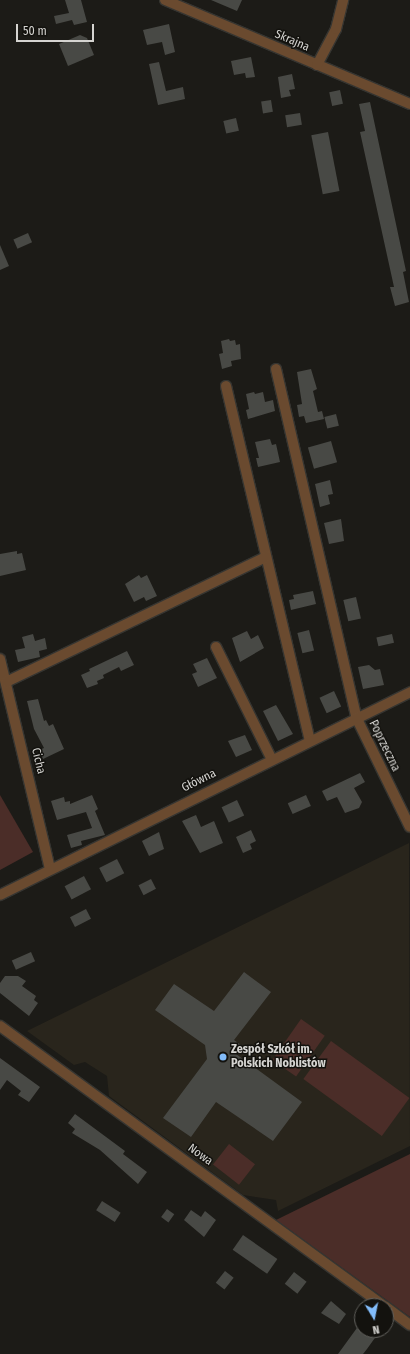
<!DOCTYPE html>
<html>
<head>
<meta charset="utf-8">
<style>
  body { margin:0 }
  #map { position:relative; width:410px; height:1354px; overflow:hidden; background:#1c1b17; font-family:"Fira Sans Condensed",sans-serif }
  div>[style] { position:absolute }
  .built>* { inset:0; background:#29251c }
  .green>* { inset:0; background:#4b2d28; transform-origin:0 0 }
  .building>* { inset:0; background:#484945; transform-origin:0 0 }
  .roads { filter:drop-shadow(1px 0 #363531) drop-shadow(-1px 0 #363531) drop-shadow(0 1px #363531) drop-shadow(0 -1px #363531) }
  .street>* { height:10px; margin:-5px; padding:0 5px; transform-origin:5px; border-radius:5px; background:#6a4a2f }
  .dots>* { width:11px; height:11px; translate:-50% -50%; box-sizing:border-box; border:2px solid #13120e; border-radius:50% }
  span { translate:-50% -50%; white-space:nowrap; text-align:center; line-height:1.15; -webkit-text-stroke:3px #13120e; paint-order:stroke }
  .street-label { font-size:12px; color:#d5d4d1 }
  .poi-label { font-size:12px; color:#d5d4d1; font-weight:700 }
  .left { translate:0 -50%; text-align:left }
  .north { position:absolute; left:354px; top:1298px; width:40px; height:40px; box-sizing:border-box; background:#13120e; border:1px solid #61605c; border-radius:50%; rotate:170deg; font-size:11px; font-weight:700; line-height:16px; text-align:center; color:#d5d4d1 }
  .north::after { content:''; display:block; margin:auto; width:14px; height:18px; background:#82bcfa; clip-path:polygon(50% 0,100% 100%,50% 72%,0 100%) }
  .scale { position:absolute; left:16px; top:24px; width:78px; height:18px; box-sizing:border-box; border:2px solid #d5d4d1; border-top:0; padding-left:5px; font-size:12px; line-height:14px; white-space:nowrap; color:#d5d4d1; -webkit-text-stroke:3px #13120e; paint-order:stroke }
</style>
</head>
<body>
<div id="map">
  <div class="built">
    <div style="clip-path:polygon(409px 843px,410px 1146px,278px 1211px,276px 1200px,243px 1195px,109px 1096px,107px 1076px,85px 1062px,74px 1065px,27px 1031px)"></div>
  </div>
  <div class="green">
    <div style="clip-path:polygon(0 795px,33px 852px,0 870px)"></div>
    <div style="left:301px;top:1019px;width:29px;height:50px;rotate:35deg"></div>
    <div style="left:331px;top:1041px;width:97px;height:47px;rotate:36deg"></div>
    <div style="left:229px;top:1144px;width:33px;height:26px;rotate:38deg"></div>
    <div style="clip-path:polygon(410px 1154px,410px 1317px,276px 1220px)"></div>
  </div>
  <div class="building">
    <div style="clip-path:polygon(65px 0,81px 0,87px 22px,74px 25px,72px 20px,56px 24px,54px 16px,69px 13px)"></div>
    <div style="clip-path:polygon(211px 0,242px 0,237px 11px)"></div>
    <div style="clip-path:polygon(169px 24px,175px 52px,165px 55px,162px 42px,147px 45px,143px 30px)"></div>
    <div style="clip-path:polygon(80px 35px,87px 38px,94px 55px,68px 66px,59px 44px)"></div>
    <div style="clip-path:polygon(251px 57px,255px 77px,246px 78px,245px 73px,234px 75px,231px 61px)"></div>
    <div style="clip-path:polygon(159px 62px,166px 91px,183px 87px,185px 99px,158px 105px,149px 64px)"></div>
    <div style="clip-path:polygon(292px 74px,295px 89px,289px 90px,291px 96px,281px 98px,278px 77px)"></div>
    <div style="left:340px;top:90px;width:14px;height:11px;rotate:78deg"></div>
    <div style="left:271px;top:100px;width:12px;height:10px;rotate:81deg"></div>
    <div style="clip-path:polygon(370px 102px,406px 271px,403px 272px,409px 302px,395px 306px,390px 287px,394px 287px,360px 132px,365px 131px,359px 104px)"></div>
    <div style="left:300px;top:113px;width:12px;height:15px;rotate:81deg"></div>
    <div style="left:236px;top:118px;width:13px;height:13px;rotate:77deg"></div>
    <div style="left:328px;top:132px;width:60px;height:17px;rotate:79deg"></div>
    <div style="left:28px;top:233px;width:10px;height:16px;rotate:66deg"></div>
    <div style="clip-path:polygon(0 245px,9px 266px,0 270px)"></div>
    <div style="clip-path:polygon(229px 339px,230px 341px,235px 340px,236px 345px,240px 344px,241px 359px,231px 361px,232px 366px,222px 369px,219px 354px,223px 353px,221px 341px)"></div>
    <div style="clip-path:polygon(311px 369px,317px 389px,313px 391px,318px 412px,322px 411px,324px 419px,306px 423px,304px 416px,299px 417px,297px 405px,302px 404px,297px 372px)"></div>
    <div style="clip-path:polygon(254px 392px,255px 394px,263px 392px,265px 402px,273px 400px,275px 411px,248px 419px,246px 410px,249px 409px,246px 394px)"></div>
    <div style="left:336px;top:414px;width:12px;height:12px;rotate:76deg"></div>
    <div style="clip-path:polygon(270px 439px,272px 445px,276px 444px,280px 462px,258px 467px,256px 458px,259px 458px,255px 442px)"></div>
    <div style="left:331px;top:441px;width:22px;height:24px;rotate:74deg"></div>
    <div style="clip-path:polygon(330px 480px,333px 494px,328px 495px,330px 504px,320px 507px,315px 484px)"></div>
    <div style="clip-path:polygon(341px 519px,344px 541px,329px 544px,324px 523px)"></div>
    <div style="clip-path:polygon(17px 551px,17px 554px,22px 553px,26px 570px,0 576px,0 554px)"></div>
    <div style="clip-path:polygon(139px 575px,141px 578px,147px 575px,157px 596px,146px 601px,144px 597px,134px 602px,125px 584px)"></div>
    <div style="clip-path:polygon(313px 591px,316px 604px,291px 610px,289px 600px,294px 599px,293px 595px)"></div>
    <div style="left:356px;top:597px;width:22px;height:13px;rotate:77deg"></div>
    <div style="left:309px;top:630px;width:21px;height:12px;rotate:76deg"></div>
    <div style="clip-path:polygon(247px 631px,251px 639px,258px 635px,264px 648px,240px 662px,232px 638px)"></div>
    <div style="clip-path:polygon(33px 634px,35px 641px,45px 638px,47px 649px,39px 651px,40px 657px,18px 662px,15px 650px,25px 648px,22px 637px)"></div>
    <div style="left:392px;top:634px;width:9px;height:16px;rotate:77deg"></div>
    <div style="clip-path:polygon(127px 651px,134px 665px,121px 671px,119px 667px,103px 675px,104px 678px,97px 681px,98px 684px,87px 688px,81px 675px,90px 671px,89px 669px)"></div>
    <div style="clip-path:polygon(207px 658px,217px 678px,198px 687px,192px 674px,197px 672px,193px 664px)"></div>
    <div style="clip-path:polygon(369px 665px,375px 670px,380px 669px,384px 685px,363px 689px,358px 667px)"></div>
    <div style="left:334px;top:691px;width:17px;height:16px;rotate:65deg"></div>
    <div style="clip-path:polygon(38px 699px,44px 721px,46px 720px,49px 726px,53px 724px,64px 749px,43px 759px,39px 750px,44px 748px,34px 729px,27px 701px)"></div>
    <div style="clip-path:polygon(276px 705px,293px 734px,278px 741px,263px 711px)"></div>
    <div style="clip-path:polygon(245px 735px,252px 750px,236px 757px,228px 741px)"></div>
    <div style="clip-path:polygon(360px 773px,365px 782px,354px 788px,362px 802px,359px 808px,345px 813px,337px 797px,327px 801px,322px 791px)"></div>
    <div style="clip-path:polygon(92px 795px,98px 809px,95px 811px,105px 835px,81px 841px,82px 845px,71px 848px,67px 835px,92px 828px,86px 812px,57px 820px,51px 801px,64px 797px,65px 802px,70px 801px,70px 804px)"></div>
    <div style="left:306px;top:795px;width:12px;height:20px;rotate:66deg"></div>
    <div style="left:237px;top:800px;width:17px;height:17px;rotate:65deg"></div>
    <div style="clip-path:polygon(196px 815px,201px 827px,214px 821px,223px 843px,200px 853px,182px 821px)"></div>
    <div style="clip-path:polygon(251px 830px,256px 841px,250px 844px,252px 849px,243px 853px,236px 837px)"></div>
    <div style="clip-path:polygon(159px 832px,164px 849px,149px 856px,142px 841px)"></div>
    <div style="left:117px;top:859px;width:16px;height:20px;rotate:63deg"></div>
    <div style="left:84px;top:876px;width:15px;height:22px;rotate:62deg"></div>
    <div style="left:151px;top:879px;width:11px;height:14px;rotate:63deg"></div>
    <div style="left:86px;top:909px;width:11px;height:18px;rotate:63deg"></div>
    <div style="left:31px;top:952px;width:10px;height:21px;rotate:66deg"></div>
    <div style="clip-path:polygon(244px 972px,271px 992px,234px 1040px,241px 1045px,236px 1054px,302px 1102px,273px 1141px,216px 1102px,191px 1137px,163px 1118px,207px 1059px,205px 1045px,155px 1010px,174px 984px,214px 1011px)"></div>
    <div style="clip-path:polygon(5px 976px,18px 976px,26px 981px,22px 986px,36px 996px,34px 1000px,38px 1003px,29px 1016px,0 993px,0 983px)"></div>
    <div style="clip-path:polygon(0 1058px,40px 1087px,29px 1102px,18px 1095px,21px 1091px,7px 1080px,0 1090px)"></div>
    <div style="clip-path:polygon(75px 1114px,125px 1151px,123px 1154px,147px 1172px,138px 1184px,100px 1150px,72px 1133px,75px 1129px,68px 1123px)"></div>
    <div style="left:102px;top:1201px;width:22px;height:11px;rotate:32deg"></div>
    <div style="left:167px;top:1209px;width:9px;height:10px;rotate:36deg"></div>
    <div style="clip-path:polygon(191px 1210px,201px 1217px,205px 1211px,216px 1220px,204px 1237px,184px 1220px)"></div>
    <div style="left:243px;top:1235px;width:42px;height:18px;rotate:35deg"></div>
    <div style="left:225px;top:1271px;width:11px;height:15px;rotate:38deg"></div>
    <div style="left:294px;top:1272px;width:16px;height:15px;rotate:38deg"></div>
    <div style="clip-path:polygon(331px 1301px,346px 1314px,339px 1324px,321px 1313px)"></div>
    <div style="clip-path:polygon(362px 1321px,362px 1330px,371px 1330px,377px 1335px,367px 1349px,363px 1354px,338px 1354px)"></div>
  </div>
  <div class="roads">
    <div class="street">
      <div style="left:165px;top:0;width:266px;rotate:23deg"></div>
      <div style="left:317px;top:65px;width:41px;rotate:-62.2deg"></div>
      <div style="left:336px;top:29px;width:30px;rotate:-76deg"></div>
      <div style="left:276px;top:369px;width:359px;rotate:77deg"></div>
      <div style="left:357px;top:719px;width:120px;rotate:63.9deg"></div>
      <div style="left:226px;top:386px;width:365px;rotate:76.7deg"></div>
      <div style="left:216px;top:647px;width:126px;rotate:63.6deg"></div>
      <div style="left:0;top:659px;width:216px;rotate:76.6deg"></div>
      <div style="left:6px;top:682px;width:288px;rotate:-25.7deg"></div>
      <div style="left:0;top:895px;width:458px;rotate:-26.3deg"></div>
      <div style="left:0;top:1026px;width:475px;rotate:36.1deg"></div>
      <div style="left:386px;top:1307px;width:30px;rotate:37deg"></div>
    </div>
  </div>
  <div class="dots">
    <div style="left:223px;top:1057px;background:#82bcfa"></div>
  </div>
  <div class="street-label">
    <span style="left:292px;top:41px;rotate:23deg">Skrajna</span>
    <span style="left:384px;top:746px;rotate:64deg">Poprzeczna</span>
    <span style="left:38px;top:761px;rotate:77deg">Cicha</span>
    <span style="left:199px;top:781px;rotate:-26deg">Główna</span>
    <span style="left:200px;top:1155px;rotate:36deg">Nowa</span>
  </div>
  <div class="poi-label">
    <span class="left" style="left:231px;top:1057px">Zespół Szkół im.<br>Polskich Noblistów</span>
  </div>
  <div class="north">N</div>
  <div class="scale">50 m</div>
</div>
</body>
</html>
